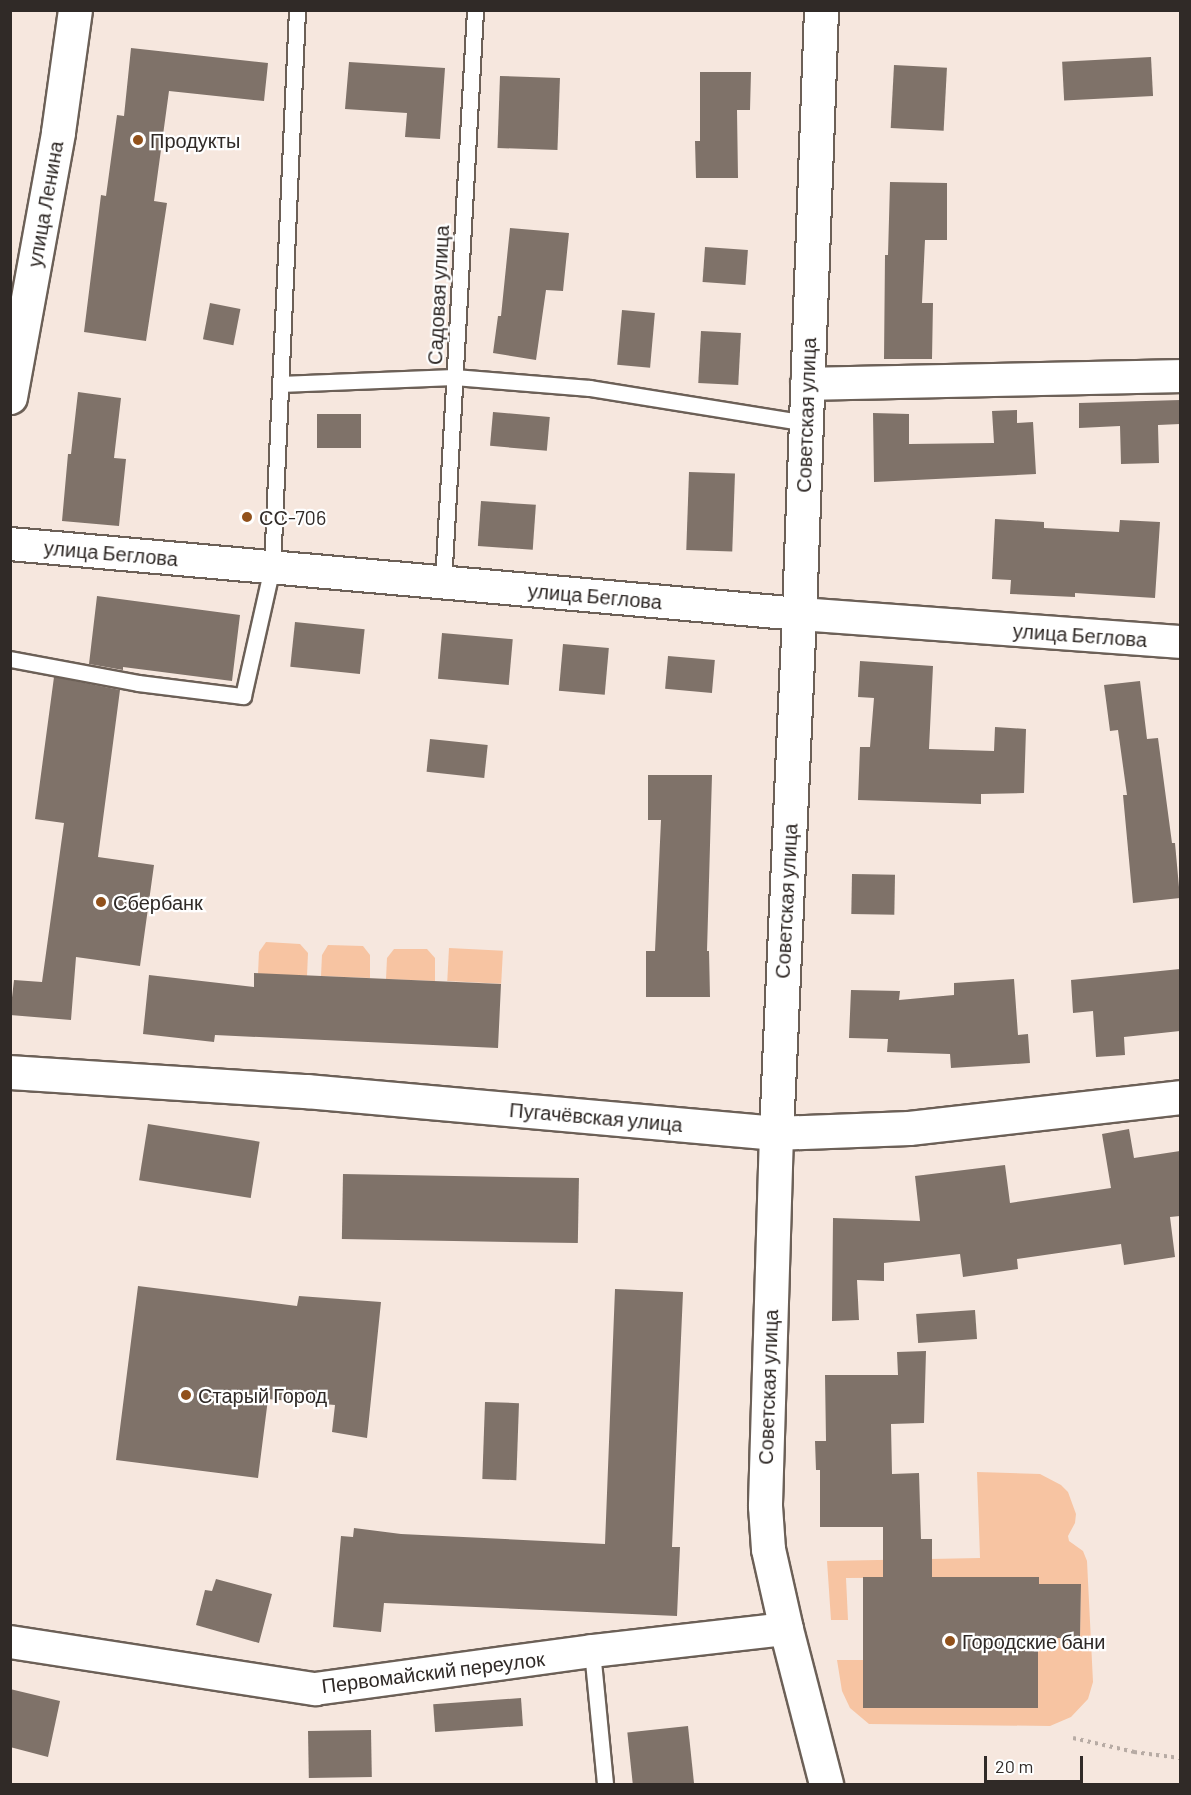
<!DOCTYPE html>
<html>
<head>
<meta charset="utf-8">
<style>
  body { margin:0 }
  #map { position:relative; width:1191px; height:1795px; overflow:hidden; background:#f6e7de; font-family:Barlow,sans-serif }
  div>[style] { position:absolute }
  .green>* { inset:0; background:#f7c4a2; transform-origin:0 0 }
  .building>* { inset:0; background:#7f7269; transform-origin:0 0 }
  .path>* { height:4px; margin-top:-2px; transform-origin:0; background:repeating-linear-gradient(90deg,#b7aba4 0 3px,transparent 0 7.5px) }
  .roads { filter:drop-shadow(2px 0 #6c6057) drop-shadow(-2px 0 #6c6057) drop-shadow(0 2px #6c6057) drop-shadow(0 -2px #6c6057) }
  .service>* { height:15px; margin:-7.5px; padding:0 7.5px; transform-origin:7.5px; border-radius:7.5px; background:#fff }
  .minor>* { height:32px; margin:-16px; padding:0 16px; transform-origin:16px; border-radius:16px; background:#fff }
  .tertiary>* { height:33px; margin:-16.5px; padding:0 16.5px; transform-origin:16.5px; border-radius:16.5px; background:#fff }
  .secondary>* { height:33px; margin:-16.5px; padding:0 16.5px; transform-origin:16.5px; border-radius:16.5px; background:#fff }
  .dots>* { width:16px; height:16px; translate:-50% -50%; box-sizing:border-box; border:3px solid #fff; border-radius:50% }
  span { translate:-50% -50%; white-space:nowrap; text-align:center; line-height:1.15; -webkit-text-stroke:4.5px #fff; paint-order:stroke }
  .poi-label { font-size:20px; color:#302a27 }
  .left { translate:0 -50%; text-align:left }
  .street-label { font-size:20px; color:#302a27 }
  .frame { position:absolute; inset:0; border:12px solid #302a27; pointer-events:none }
  .scale { position:absolute; left:984px; top:1756px; width:99px; height:27px; box-sizing:border-box; border:3px solid #302a27; border-top:0; padding-left:8px; font-size:18px; line-height:21px; white-space:nowrap; color:#302a27; -webkit-text-stroke:4px #fff; paint-order:stroke }
</style>
</head>
<body>
<div id="map">
  <div class="green">
    <div style="clip-path:polygon(266px 942px,300px 944px,308px 953px,307px 976px,258px 974px,259px 952px)"></div>
    <div style="clip-path:polygon(328px 945px,363px 946px,370px 955px,370px 978px,321px 976px,322px 955px)"></div>
    <div style="left:449px;top:948px;width:54px;height:33px;rotate:3deg"></div>
    <div style="clip-path:polygon(394px 949px,427px 949px,435px 958px,435px 981px,386px 979px,387px 958px)"></div>
    <div style="clip-path:polygon(977px 1472px,1040px 1474px,1061px 1485px,1068px 1492px,1076px 1514px,1075px 1523px,1068px 1536px,1069px 1541px,1083px 1551px,1087px 1561px,1093px 1682px,1088px 1699px,1071px 1717px,1050px 1726px,869px 1724px,850px 1708px,842px 1691px,837px 1660px,863px 1660px,863px 1708px,1037px 1708px,1038px 1638px,1080px 1638px,1081px 1584px,1039px 1584px,1039px 1577px,846px 1578px,848px 1620px,831px 1620px,827px 1561px,980px 1558px)"></div>
  </div>
  <div class="building">
    <div style="clip-path:polygon(131px 48px,268px 63px,264px 101px,169px 91px,154px 201px,167px 203px,146px 341px,84px 332px,101px 195px,106px 196px,117px 115px,124px 116px)"></div>
    <div style="left:1151px;top:57px;width:39px;height:89px;rotate:87deg"></div>
    <div style="clip-path:polygon(349px 62px,445px 68px,440px 139px,405px 137px,407px 113px,345px 109px)"></div>
    <div style="left:894px;top:65px;width:53px;height:63px;rotate:3deg"></div>
    <div style="clip-path:polygon(700px 72px,751px 72px,750px 110px,737px 110px,738px 178px,696px 178px,695px 141px,700px 141px)"></div>
    <div style="left:500px;top:76px;width:60px;height:72px;rotate:2deg"></div>
    <div style="clip-path:polygon(890px 182px,947px 183px,947px 240px,925px 240px,922px 303px,933px 303px,932px 359px,884px 359px,885px 255px,888px 255px)"></div>
    <div style="clip-path:polygon(510px 228px,569px 233px,563px 291px,546px 290px,536px 360px,493px 353px,498px 316px,501px 316px)"></div>
    <div style="left:705px;top:247px;width:43px;height:35px;rotate:4deg"></div>
    <div style="left:210px;top:303px;width:31px;height:37px;rotate:11deg"></div>
    <div style="left:622px;top:310px;width:33px;height:55px;rotate:5deg"></div>
    <div style="left:701px;top:331px;width:40px;height:52px;rotate:3deg"></div>
    <div style="clip-path:polygon(78px 392px,121px 398px,114px 458px,126px 459px,119px 526px,62px 521px,68px 454px,71px 454px)"></div>
    <div style="clip-path:polygon(1180px 400px,1180px 424px,1158px 425px,1159px 463px,1121px 464px,1120px 426px,1079px 428px,1079px 403px)"></div>
    <div style="clip-path:polygon(1017px 410px,1017px 423px,1033px 422px,1036px 474px,874px 482px,873px 413px,909px 414px,909px 444px,994px 443px,992px 411px)"></div>
    <div style="left:493px;top:412px;width:57px;height:34px;rotate:5deg"></div>
    <div style="left:317px;top:414px;width:44px;height:34px"></div>
    <div style="left:689px;top:472px;width:46px;height:78px;rotate:2deg"></div>
    <div style="left:481px;top:501px;width:55px;height:45px;rotate:4deg"></div>
    <div style="clip-path:polygon(995px 519px,1044px 522px,1044px 528px,1119px 532px,1120px 520px,1160px 522px,1155px 598px,1075px 593px,1075px 597px,1010px 594px,1011px 580px,992px 579px)"></div>
    <div style="clip-path:polygon(97px 596px,240px 615px,232px 681px,123px 667px,123px 670px,89px 664px)"></div>
    <div style="left:295px;top:622px;width:70px;height:45px;rotate:6deg"></div>
    <div style="left:442px;top:633px;width:71px;height:46px;rotate:5deg"></div>
    <div style="left:563px;top:644px;width:46px;height:47px;rotate:5deg"></div>
    <div style="left:668px;top:656px;width:47px;height:33px;rotate:5deg"></div>
    <div style="clip-path:polygon(860px 661px,933px 666px,929px 749px,994px 751px,995px 727px,1026px 729px,1024px 793px,981px 794px,981px 804px,858px 800px,860px 747px,870px 747px,874px 698px,858px 697px)"></div>
    <div style="clip-path:polygon(54px 677px,120px 690px,98px 857px,154px 865px,140px 966px,76px 957px,71px 1020px,10px 1015px,14px 980px,42px 982px,64px 823px,35px 819px)"></div>
    <div style="clip-path:polygon(1140px 681px,1147px 739px,1158px 738px,1172px 843px,1175px 843px,1180px 898px,1133px 903px,1123px 795px,1127px 795px,1118px 730px,1110px 731px,1104px 685px)"></div>
    <div style="left:430px;top:739px;width:58px;height:33px;rotate:6deg"></div>
    <div style="clip-path:polygon(648px 775px,712px 775px,707px 951px,709px 951px,710px 997px,646px 997px,646px 951px,655px 951px,661px 820px,648px 820px)"></div>
    <div style="left:852px;top:874px;width:43px;height:40px;rotate:1deg"></div>
    <div style="clip-path:polygon(1180px 969px,1180px 1031px,1124px 1037px,1125px 1055px,1096px 1057px,1093px 1011px,1073px 1013px,1071px 980px)"></div>
    <div style="clip-path:polygon(254px 973px,501px 984px,498px 1048px,215px 1035px,214px 1042px,143px 1034px,149px 975px,254px 987px)"></div>
    <div style="clip-path:polygon(1014px 979px,1018px 1035px,1028px 1034px,1030px 1063px,951px 1068px,950px 1054px,887px 1052px,888px 1039px,849px 1038px,851px 990px,900px 991px,899px 1000px,954px 995px,954px 983px)"></div>
    <div style="left:148px;top:1124px;width:113px;height:57px;rotate:9deg"></div>
    <div style="clip-path:polygon(1129px 1129px,1134px 1158px,1180px 1151px,1180px 1216px,1170px 1217px,1175px 1257px,1124px 1265px,1121px 1244px,1017px 1259px,1018px 1269px,963px 1277px,960px 1254px,884px 1263px,884px 1281px,857px 1280px,859px 1320px,832px 1321px,833px 1218px,920px 1221px,915px 1176px,1005px 1165px,1010px 1203px,1111px 1188px,1102px 1134px)"></div>
    <div style="left:343px;top:1174px;width:236px;height:65px;rotate:1deg"></div>
    <div style="clip-path:polygon(138px 1286px,297px 1306px,299px 1296px,381px 1302px,367px 1438px,332px 1432px,335px 1405px,268px 1399px,258px 1478px,116px 1460px)"></div>
    <div style="clip-path:polygon(615px 1289px,683px 1292px,672px 1547px,680px 1547px,677px 1616px,384px 1603px,381px 1632px,333px 1627px,341px 1536px,353px 1537px,354px 1528px,401px 1534px,605px 1544px)"></div>
    <div style="left:975px;top:1310px;width:29px;height:59px;rotate:86deg"></div>
    <div style="clip-path:polygon(926px 1351px,924px 1423px,891px 1424px,892px 1474px,919px 1473px,921px 1539px,932px 1539px,932px 1577px,1039px 1577px,1039px 1584px,1081px 1584px,1080px 1638px,1038px 1638px,1038px 1708px,863px 1708px,863px 1577px,883px 1577px,883px 1527px,820px 1527px,820px 1470px,816px 1470px,815px 1441px,826px 1441px,825px 1375px,898px 1375px,897px 1352px)"></div>
    <div style="left:485px;top:1402px;width:34px;height:77px;rotate:2deg"></div>
    <div style="clip-path:polygon(216px 1579px,272px 1594px,259px 1643px,196px 1625px,205px 1590px,212px 1591px)"></div>
    <div style="clip-path:polygon(10px 1689px,60px 1701px,48px 1757px,10px 1747px)"></div>
    <div style="left:521px;top:1698px;width:28px;height:88px;rotate:86deg"></div>
    <div style="left:688px;top:1726px;width:59px;height:61px;rotate:84deg"></div>
    <div style="left:371px;top:1730px;width:47px;height:63px;rotate:89deg"></div>
  </div>
  <div class="path">
    <div style="left:1073px;top:1738px;width:63px;rotate:12.9deg"></div>
    <div style="left:1134px;top:1752px;width:46px;rotate:7.4deg"></div>
  </div>
  <div class="roads">
    <div class="service">
      <div style="left:280px;top:384px;width:174px;rotate:-2.3deg"></div>
      <div style="left:454px;top:377px;width:136px;rotate:4.6deg"></div>
      <div style="left:590px;top:388px;width:219px;rotate:9.2deg"></div>
      <div style="left:443px;top:583px;width:574px;rotate:-86.8deg"></div>
      <div style="left:10px;top:659px;width:130px;rotate:10.6deg"></div>
      <div style="left:138px;top:683px;width:106px;rotate:7.1deg"></div>
      <div style="left:243px;top:696px;width:132px;rotate:-77.3deg"></div>
      <div style="left:272px;top:567px;width:558px;rotate:-87.43deg"></div>
      <div style="left:592px;top:1651px;width:134px;rotate:84.4deg"></div>
    </div>
    <div class="minor">
      <div style="left:807px;top:384px;width:373px;rotate:-1.2deg"></div>
      <div style="left:10px;top:544px;width:792px;rotate:5.07deg"></div>
      <div style="left:799px;top:614px;width:382px;rotate:4.2deg"></div>
      <div style="left:10px;top:1642px;width:309px;rotate:8.8deg"></div>
      <div style="left:315px;top:1689px;width:280px;rotate:-7.8deg"></div>
      <div style="left:592px;top:1651px;width:195px;rotate:-6.5deg"></div>
    </div>
    <div class="tertiary">
      <div style="left:821px;top:10px;width:604px;rotate:92.09deg"></div>
      <div style="left:799px;top:614px;width:520px;rotate:92.54deg"></div>
      <div style="left:776px;top:1133px;width:373px;rotate:91.7deg"></div>
      <div style="left:765px;top:1506px;width:43px;rotate:86deg"></div>
      <div style="left:768px;top:1549px;width:82px;rotate:77.3deg"></div>
      <div style="left:786px;top:1629px;width:160px;rotate:75.5deg"></div>
      <div style="left:10px;top:1072px;width:297px;rotate:3.7deg"></div>
      <div style="left:306px;top:1091px;width:472px;rotate:5.1deg"></div>
      <div style="left:776px;top:1133px;width:133px;rotate:-2.2deg"></div>
      <div style="left:909px;top:1128px;width:273px;rotate:-6.5deg"></div>
    </div>
    <div class="secondary">
      <div style="left:10px;top:397px;width:269px;rotate:-79.7deg"></div>
      <div style="left:58px;top:132px;width:123px;rotate:-82.1deg"></div>
    </div>
  </div>
  <div class="dots">
    <div style="left:138px;top:140px;background:#91511b"></div>
    <div style="left:247px;top:517px;background:#91511b"></div>
    <div style="left:101px;top:902px;background:#91511b"></div>
    <div style="left:186px;top:1395px;background:#91511b"></div>
    <div style="left:950px;top:1641px;background:#91511b"></div>
  </div>
  <div class="poi-label">
    <span class="left" style="left:150px;top:140px">Продукты</span>
    <span class="left" style="left:259px;top:517px">СС-706</span>
    <span class="left" style="left:113px;top:902px">Сбербанк</span>
    <span class="left" style="left:198px;top:1395px">Старый Город</span>
    <span class="left" style="left:962px;top:1641px">Городские бани</span>
  </div>
  <div class="street-label">
    <span style="left:45px;top:204px;rotate:-80deg">улица Ленина</span>
    <span style="left:438px;top:295px;rotate:-87deg">Садовая улица</span>
    <span style="left:806px;top:415px;rotate:-88deg">Советская улица</span>
    <span style="left:111px;top:553px;rotate:5deg">улица Беглова</span>
    <span style="left:595px;top:596px;rotate:5deg">улица Беглова</span>
    <span style="left:1080px;top:635px;rotate:4deg">улица Беглова</span>
    <span style="left:786px;top:901px;rotate:-87deg">Советская улица</span>
    <span style="left:596px;top:1117px;rotate:5deg">Пугачёвская улица</span>
    <span style="left:768px;top:1387px;rotate:-88deg">Советская улица</span>
    <span style="left:433px;top:1672px;rotate:-7deg">Первомайский переулок</span>
  </div>
  <div class="frame"></div>
  <div class="scale">20 m</div>
</div>
</body>
</html>
